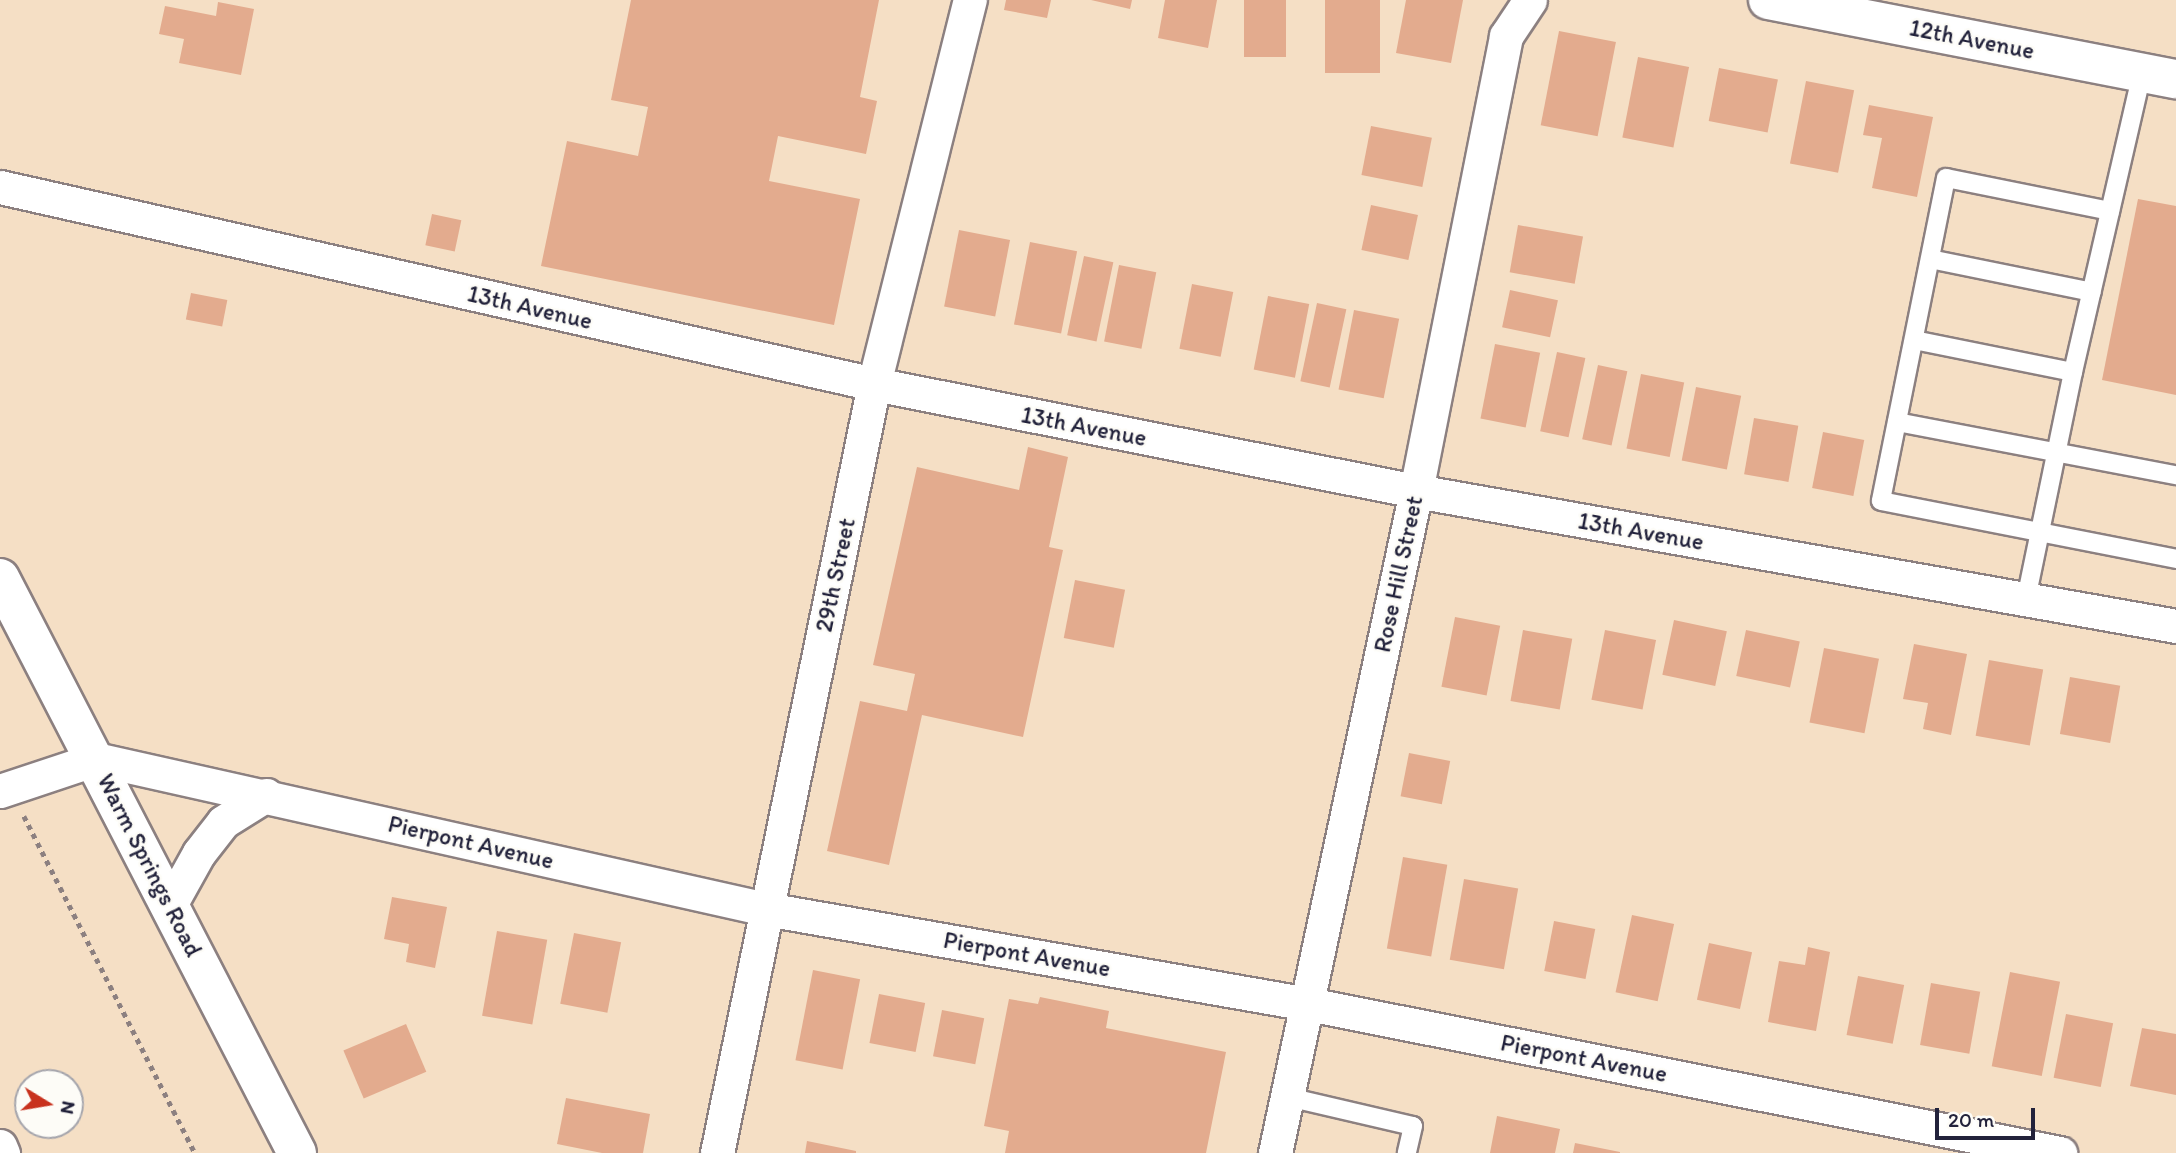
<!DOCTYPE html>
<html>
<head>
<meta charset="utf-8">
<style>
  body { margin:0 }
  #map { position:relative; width:2176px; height:1153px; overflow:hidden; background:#f5dfc5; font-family:Itim,sans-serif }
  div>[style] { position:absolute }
  .building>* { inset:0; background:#e3ab8e; transform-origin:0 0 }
  .path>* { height:4.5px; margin-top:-2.25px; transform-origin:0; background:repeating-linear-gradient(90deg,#8c8080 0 5px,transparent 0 10px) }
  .roads { filter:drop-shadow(2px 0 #8c8080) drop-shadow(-2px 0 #8c8080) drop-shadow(0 2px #8c8080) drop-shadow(0 -2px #8c8080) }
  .lane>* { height:18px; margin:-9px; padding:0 9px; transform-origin:9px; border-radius:9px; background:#fff }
  .street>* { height:33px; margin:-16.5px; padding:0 16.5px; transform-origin:16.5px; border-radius:16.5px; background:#fff }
  .secondary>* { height:38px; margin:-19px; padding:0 19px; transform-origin:19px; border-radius:19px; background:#fff }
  span { translate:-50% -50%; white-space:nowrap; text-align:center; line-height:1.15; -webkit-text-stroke:5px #fdfcf7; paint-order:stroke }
  .street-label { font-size:24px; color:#22223b }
  .north { position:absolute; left:14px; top:1069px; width:70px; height:70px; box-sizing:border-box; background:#fdfcf7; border:2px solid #a5a5ac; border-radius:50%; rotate:101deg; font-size:19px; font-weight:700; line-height:28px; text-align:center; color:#22223b }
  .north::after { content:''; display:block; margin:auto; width:24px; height:32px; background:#c8321e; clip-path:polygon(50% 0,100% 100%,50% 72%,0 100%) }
  .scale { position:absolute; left:1935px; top:1108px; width:100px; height:32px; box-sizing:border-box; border:4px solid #22223b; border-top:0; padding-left:9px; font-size:21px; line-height:24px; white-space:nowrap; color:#22223b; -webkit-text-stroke:5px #fdfcf7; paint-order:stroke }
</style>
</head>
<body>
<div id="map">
  <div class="building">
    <div style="clip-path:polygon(631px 0,879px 0,860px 97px,877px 101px,866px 154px,778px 136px,769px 181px,860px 199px,834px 325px,541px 266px,567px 141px,638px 156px,648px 107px,611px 100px)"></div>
    <div style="clip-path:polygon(1006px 0,1051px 0,1047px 18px,1004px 10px)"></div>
    <div style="clip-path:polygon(1091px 0,1132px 0,1130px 9px)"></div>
    <div style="clip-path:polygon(1165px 0,1217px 0,1208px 48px,1158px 38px)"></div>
    <div style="left:1244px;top:0;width:42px;height:57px"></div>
    <div style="left:1325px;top:0;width:55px;height:73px"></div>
    <div style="clip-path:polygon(1406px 0,1463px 0,1451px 63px,1396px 53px)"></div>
    <div style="clip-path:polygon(218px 2px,254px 9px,241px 75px,179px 63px,184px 39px,159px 34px,165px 6px,216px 16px)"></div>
    <div style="left:1559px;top:31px;width:58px;height:96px;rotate:11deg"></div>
    <div style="left:1638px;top:57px;width:52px;height:82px;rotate:11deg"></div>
    <div style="left:1719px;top:68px;width:60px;height:54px;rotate:11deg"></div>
    <div style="left:1806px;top:81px;width:49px;height:84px;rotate:11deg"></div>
    <div style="clip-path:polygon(1869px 105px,1933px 117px,1917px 197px,1872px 188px,1882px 138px,1863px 135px)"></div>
    <div style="left:1371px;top:126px;width:62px;height:50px;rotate:11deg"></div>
    <div style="clip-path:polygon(2138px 199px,2176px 206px,2176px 395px,2102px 380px)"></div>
    <div style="left:1371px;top:205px;width:48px;height:46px;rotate:12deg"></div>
    <div style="left:432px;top:214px;width:30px;height:32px;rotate:12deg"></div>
    <div style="left:1518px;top:225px;width:66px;height:48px;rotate:10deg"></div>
    <div style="left:959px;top:230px;width:52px;height:78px;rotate:11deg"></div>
    <div style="left:1030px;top:242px;width:48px;height:84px;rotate:11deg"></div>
    <div style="left:1084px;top:256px;width:30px;height:81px;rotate:12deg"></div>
    <div style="left:1119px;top:265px;width:38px;height:78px;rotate:11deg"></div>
    <div style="left:1192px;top:284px;width:42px;height:66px;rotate:11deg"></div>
    <div style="left:1510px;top:290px;width:49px;height:38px;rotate:12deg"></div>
    <div style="left:191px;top:293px;width:37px;height:27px;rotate:11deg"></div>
    <div style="left:1268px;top:296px;width:42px;height:75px;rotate:11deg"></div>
    <div style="left:1317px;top:303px;width:30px;height:80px;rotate:12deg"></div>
    <div style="left:1354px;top:310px;width:46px;height:81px;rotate:11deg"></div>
    <div style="left:1495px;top:344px;width:46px;height:76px;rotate:11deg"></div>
    <div style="left:1557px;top:352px;width:29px;height:81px;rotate:12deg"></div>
    <div style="left:1598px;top:365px;width:30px;height:76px;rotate:12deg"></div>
    <div style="left:1641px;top:374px;width:44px;height:76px;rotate:11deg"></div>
    <div style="left:1696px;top:387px;width:46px;height:75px;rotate:11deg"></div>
    <div style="left:1754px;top:418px;width:45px;height:57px;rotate:10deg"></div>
    <div style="left:1823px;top:432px;width:42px;height:57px;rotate:11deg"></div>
    <div style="clip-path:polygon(1028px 447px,1068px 457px,1049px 547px,1063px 550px,1023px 737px,922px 715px,889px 865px,827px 851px,860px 701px,907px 711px,915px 674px,873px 665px,917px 467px,1019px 490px)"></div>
    <div style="left:1075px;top:580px;width:51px;height:59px;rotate:11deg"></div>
    <div style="left:1455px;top:617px;width:46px;height:71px;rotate:11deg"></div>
    <div style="left:1674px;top:620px;width:54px;height:56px;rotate:12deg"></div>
    <div style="left:1523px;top:630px;width:50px;height:72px;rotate:10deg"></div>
    <div style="left:1605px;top:630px;width:52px;height:71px;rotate:11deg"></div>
    <div style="left:1746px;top:630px;width:55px;height:47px;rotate:12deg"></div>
    <div style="clip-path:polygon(1914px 644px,1967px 654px,1951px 735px,1923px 729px,1928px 703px,1903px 699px)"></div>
    <div style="left:1824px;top:648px;width:56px;height:76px;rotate:11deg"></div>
    <div style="left:1989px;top:660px;width:55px;height:77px;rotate:10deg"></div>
    <div style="left:2070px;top:677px;width:51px;height:58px;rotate:10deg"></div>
    <div style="left:1409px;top:753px;width:42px;height:44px;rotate:11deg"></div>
    <div style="left:1403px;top:857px;width:45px;height:93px;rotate:10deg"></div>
    <div style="left:1464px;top:879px;width:55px;height:82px;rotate:10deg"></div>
    <div style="clip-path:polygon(392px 897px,447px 907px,435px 968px,406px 962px,409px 944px,384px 939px)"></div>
    <div style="left:1632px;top:915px;width:43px;height:79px;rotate:12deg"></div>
    <div style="left:1554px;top:921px;width:42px;height:51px;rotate:11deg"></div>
    <div style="left:497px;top:931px;width:51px;height:86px;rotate:10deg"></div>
    <div style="left:574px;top:933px;width:48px;height:72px;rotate:11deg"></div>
    <div style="left:1709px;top:943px;width:44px;height:58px;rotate:12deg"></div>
    <div style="clip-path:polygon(1808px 947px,1830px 952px,1816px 1031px,1768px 1022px,1779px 961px,1805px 965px)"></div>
    <div style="left:813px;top:970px;width:48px;height:92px;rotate:11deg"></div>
    <div style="left:2010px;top:972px;width:51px;height:96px;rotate:11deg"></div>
    <div style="left:1858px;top:976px;width:47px;height:60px;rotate:11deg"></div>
    <div style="left:1931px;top:983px;width:50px;height:63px;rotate:10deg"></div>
    <div style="left:879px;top:994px;width:47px;height:50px;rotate:11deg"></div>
    <div style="clip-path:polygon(1040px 997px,1109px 1011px,1106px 1028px,1226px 1052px,1206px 1153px,1005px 1153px,1009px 1131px,984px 1126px,1009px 999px,1038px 1004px)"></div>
    <div style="left:942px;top:1010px;width:43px;height:47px;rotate:11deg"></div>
    <div style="left:2066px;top:1014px;width:48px;height:65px;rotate:11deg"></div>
    <div style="left:406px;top:1024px;width:52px;height:68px;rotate:67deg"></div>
    <div style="clip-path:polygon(2142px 1028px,2176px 1034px,2176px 1095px,2130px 1086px)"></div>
    <div style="clip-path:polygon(566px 1098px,650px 1114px,643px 1153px,602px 1153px,557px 1144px)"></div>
    <div style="clip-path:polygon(1497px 1116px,1560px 1129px,1555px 1153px,1490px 1153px)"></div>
    <div style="clip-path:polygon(807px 1141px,856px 1151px,856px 1153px,805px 1153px)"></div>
    <div style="clip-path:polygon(1575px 1143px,1620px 1152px,1620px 1153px,1573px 1153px)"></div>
  </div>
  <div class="path">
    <div style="left:24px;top:816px;width:378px;rotate:63.1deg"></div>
  </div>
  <div class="roads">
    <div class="lane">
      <div style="left:2110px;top:211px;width:167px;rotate:-168.6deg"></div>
      <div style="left:1946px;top:178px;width:329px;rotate:101.4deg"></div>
      <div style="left:1881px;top:501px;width:301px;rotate:11.1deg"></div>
      <div style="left:1930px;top:259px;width:165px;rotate:11.5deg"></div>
      <div style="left:1914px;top:340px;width:162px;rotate:11.4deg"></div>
      <div style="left:1897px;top:422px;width:284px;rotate:10.8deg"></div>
      <div style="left:2026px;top:599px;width:232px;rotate:-78.3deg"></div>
      <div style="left:2073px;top:372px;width:308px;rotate:-77deg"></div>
      <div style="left:1288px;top:1097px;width:128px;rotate:13.1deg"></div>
      <div style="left:1413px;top:1126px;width:28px;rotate:103deg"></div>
    </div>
    <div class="street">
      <div style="left:0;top:187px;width:896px;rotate:12.7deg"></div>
      <div style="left:874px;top:384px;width:552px;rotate:11.17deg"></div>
      <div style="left:1416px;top:491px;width:772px;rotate:10.07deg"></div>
      <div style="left:0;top:791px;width:101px;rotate:-18.4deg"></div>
      <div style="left:96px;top:759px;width:687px;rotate:12.62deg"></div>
      <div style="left:766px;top:909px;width:550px;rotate:9.94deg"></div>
      <div style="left:1308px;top:1004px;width:767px;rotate:11.21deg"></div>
      <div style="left:170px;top:905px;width:60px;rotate:-60.9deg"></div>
      <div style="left:199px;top:853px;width:39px;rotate:-52deg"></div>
      <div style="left:223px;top:822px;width:51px;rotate:-32.1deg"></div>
      <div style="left:0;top:1146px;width:8px;rotate:67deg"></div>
      <div style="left:717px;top:1153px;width:785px;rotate:-78.46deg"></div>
      <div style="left:874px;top:384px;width:396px;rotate:-76deg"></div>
      <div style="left:1275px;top:1153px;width:677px;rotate:-77.98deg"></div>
      <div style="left:1416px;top:491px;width:464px;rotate:-78.8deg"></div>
      <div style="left:1506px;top:36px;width:43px;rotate:-56.3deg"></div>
    </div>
    <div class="secondary">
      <div style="left:1768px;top:0;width:416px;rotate:11deg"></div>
      <div style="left:0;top:578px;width:647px;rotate:62.68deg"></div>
    </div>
  </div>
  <div class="street-label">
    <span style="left:1972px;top:39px;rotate:11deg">12th Avenue</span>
    <span style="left:530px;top:307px;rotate:13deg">13th Avenue</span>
    <span style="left:1084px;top:426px;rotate:11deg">13th Avenue</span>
    <span style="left:1641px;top:531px;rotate:10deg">13th Avenue</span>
    <span style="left:1398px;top:574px;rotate:-78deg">Rose Hill Street</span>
    <span style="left:835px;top:575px;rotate:-78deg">29th Street</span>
    <span style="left:471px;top:842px;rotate:13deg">Pierpont Avenue</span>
    <span style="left:150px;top:865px;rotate:63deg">Warm Springs Road</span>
    <span style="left:1027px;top:954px;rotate:10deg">Pierpont Avenue</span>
    <span style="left:1584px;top:1058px;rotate:11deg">Pierpont Avenue</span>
  </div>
  <div class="north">N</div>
  <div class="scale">20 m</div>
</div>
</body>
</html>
